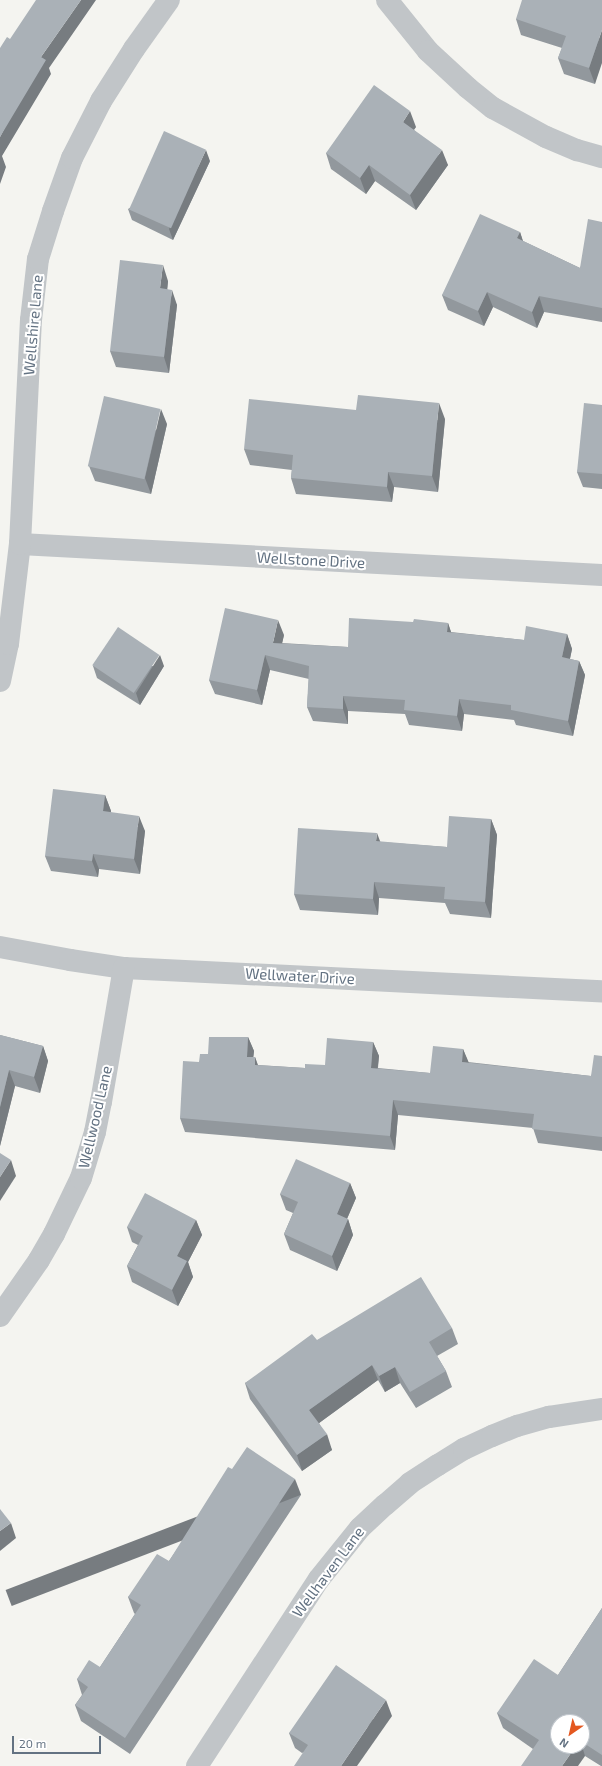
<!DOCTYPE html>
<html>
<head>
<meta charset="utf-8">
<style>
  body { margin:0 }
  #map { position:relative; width:602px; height:1766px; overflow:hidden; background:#f4f4f0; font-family:"Exo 2",sans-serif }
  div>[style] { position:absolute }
  .street>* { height:22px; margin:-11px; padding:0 11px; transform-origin:11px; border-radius:11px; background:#c1c5c8 }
  .wall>* { inset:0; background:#92989d }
  .shaded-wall>* { inset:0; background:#777c80; transform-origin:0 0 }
  .building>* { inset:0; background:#aab1b7; transform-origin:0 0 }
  span { translate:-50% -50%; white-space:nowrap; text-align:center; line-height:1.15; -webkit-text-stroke:4px #fff; paint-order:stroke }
  .street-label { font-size:15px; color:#637282 }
  .north { position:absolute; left:550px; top:1714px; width:40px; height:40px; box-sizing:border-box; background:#fff; border:1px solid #c1c7cd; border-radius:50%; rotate:214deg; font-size:11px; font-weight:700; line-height:16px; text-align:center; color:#637282 }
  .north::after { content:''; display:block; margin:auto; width:14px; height:18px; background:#e45820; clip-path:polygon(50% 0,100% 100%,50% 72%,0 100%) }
  .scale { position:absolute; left:12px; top:1736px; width:89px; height:18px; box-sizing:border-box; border:2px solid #637282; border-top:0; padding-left:5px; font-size:12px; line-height:14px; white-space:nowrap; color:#637282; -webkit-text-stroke:3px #fff; paint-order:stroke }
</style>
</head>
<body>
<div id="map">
  <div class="street">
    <div style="left:387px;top:0;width:65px;rotate:51.2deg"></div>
    <div style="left:428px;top:51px;width:54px;rotate:42.8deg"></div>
    <div style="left:468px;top:88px;width:32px;rotate:39deg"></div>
    <div style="left:493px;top:108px;width:60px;rotate:28.7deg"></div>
    <div style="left:546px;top:137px;width:34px;rotate:23deg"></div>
    <div style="left:577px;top:150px;width:26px;rotate:16deg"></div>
    <div style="left:20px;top:544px;width:583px;rotate:3.05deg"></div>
    <div style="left:0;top:681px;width:38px;rotate:-78deg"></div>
    <div style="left:8px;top:644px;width:101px;rotate:-83.2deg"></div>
    <div style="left:20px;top:544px;width:224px;rotate:-87.2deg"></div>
    <div style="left:31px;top:320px;width:61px;rotate:-83.5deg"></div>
    <div style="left:38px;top:259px;width:50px;rotate:-72.6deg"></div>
    <div style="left:53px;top:211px;width:56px;rotate:-70.3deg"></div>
    <div style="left:72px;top:158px;width:64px;rotate:-63deg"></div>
    <div style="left:101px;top:101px;width:62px;rotate:-57.6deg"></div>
    <div style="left:134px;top:49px;width:60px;rotate:-54.5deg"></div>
    <div style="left:0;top:947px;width:71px;rotate:10.5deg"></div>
    <div style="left:70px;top:960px;width:55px;rotate:8.4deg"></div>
    <div style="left:124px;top:968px;width:479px;rotate:2.8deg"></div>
    <div style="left:0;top:1316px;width:68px;rotate:-55.1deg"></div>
    <div style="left:39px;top:1260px;width:30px;rotate:-60deg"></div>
    <div style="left:54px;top:1234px;width:62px;rotate:-64.3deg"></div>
    <div style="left:81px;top:1178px;width:48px;rotate:-73.1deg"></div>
    <div style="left:95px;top:1132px;width:31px;rotate:-79deg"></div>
    <div style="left:101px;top:1102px;width:136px;rotate:-80.3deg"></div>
    <div style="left:197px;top:1766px;width:223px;rotate:-56.9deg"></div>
    <div style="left:319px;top:1579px;width:65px;rotate:-51.2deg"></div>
    <div style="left:360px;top:1528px;width:34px;rotate:-43deg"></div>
    <div style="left:385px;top:1505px;width:33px;rotate:-41deg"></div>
    <div style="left:410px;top:1483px;width:33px;rotate:-33deg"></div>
    <div style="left:438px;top:1465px;width:31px;rotate:-32deg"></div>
    <div style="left:464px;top:1449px;width:31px;rotate:-25deg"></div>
    <div style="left:492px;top:1436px;width:27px;rotate:-22deg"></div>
    <div style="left:517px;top:1426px;width:33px;rotate:-16deg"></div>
    <div style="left:549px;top:1417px;width:54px;rotate:-8.6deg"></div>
  </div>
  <div class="wall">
    <div style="clip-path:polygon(602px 0,595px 84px,564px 74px,558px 58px,562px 48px,521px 35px,516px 19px)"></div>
    <div style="clip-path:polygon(416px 127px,414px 130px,448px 165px,416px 210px,375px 181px,366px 194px,331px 169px,326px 153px)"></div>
    <div style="clip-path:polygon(210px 161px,173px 240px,132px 220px,128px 209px)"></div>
    <div style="clip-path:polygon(602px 222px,602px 322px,544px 312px,537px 328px,493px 307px,484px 326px,448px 310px,442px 295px,520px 232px,523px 241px,580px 268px)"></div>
    <div style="clip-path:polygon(168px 281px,167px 289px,177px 305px,169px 373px,116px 367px,110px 351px)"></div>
    <div style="clip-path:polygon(602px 405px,602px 489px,583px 487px,577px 472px)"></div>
    <div style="clip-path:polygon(445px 419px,438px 492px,394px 487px,392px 502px,296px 494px,291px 478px,292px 470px,250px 465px,244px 449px)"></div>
    <div style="clip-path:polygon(167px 424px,151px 494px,95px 481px,89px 466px)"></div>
    <div style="clip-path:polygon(413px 622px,448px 623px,451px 632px,524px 640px,567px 634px,572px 649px,570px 659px,579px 661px,585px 675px,573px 736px,516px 725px,514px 720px,464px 714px,462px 731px,409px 725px,405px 714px,348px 711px,348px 724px,313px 721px,307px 707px,309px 679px,270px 670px,262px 705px,215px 694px,209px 680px,284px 635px,282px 643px,348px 647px)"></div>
    <div style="clip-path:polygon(93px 666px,164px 666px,140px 705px,97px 678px)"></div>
    <div style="clip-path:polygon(105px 795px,111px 811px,110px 812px,145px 831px,140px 874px,99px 869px,98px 877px,51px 871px,45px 856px)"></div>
    <div style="clip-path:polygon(491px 819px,497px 835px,491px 918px,450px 914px,445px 903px,379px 898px,378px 915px,300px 910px,294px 894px,380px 842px,447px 847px)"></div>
    <div style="clip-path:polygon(0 1035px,43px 1046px,48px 1061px,40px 1093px,15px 1086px,0 1146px)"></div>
    <div style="clip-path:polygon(248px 1037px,254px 1051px,253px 1057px,255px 1057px,258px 1065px,305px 1068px,325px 1065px,373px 1042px,379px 1056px,378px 1068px,430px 1073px,463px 1049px,468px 1062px,591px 1076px,602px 1056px,602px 1151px,538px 1143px,533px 1128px,398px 1115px,395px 1150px,185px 1132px,180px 1118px,199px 1062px,208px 1054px)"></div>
    <div style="clip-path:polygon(350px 1183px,356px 1198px,347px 1219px,348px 1219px,353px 1235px,337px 1271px,290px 1250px,284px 1234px,293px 1213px,286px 1210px,280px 1194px)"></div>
    <div style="clip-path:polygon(196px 1220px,202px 1235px,188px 1262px,193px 1277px,178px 1306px,132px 1282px,127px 1266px,138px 1245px,132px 1242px,127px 1227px)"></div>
    <div style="clip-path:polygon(452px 1328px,458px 1344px,437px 1356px,446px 1371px,452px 1387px,416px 1408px,400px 1383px,385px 1392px,378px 1380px,319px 1423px,332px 1450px,302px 1471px,250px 1399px,245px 1383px,317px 1340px)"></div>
    <div style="clip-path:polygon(232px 1469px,301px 1495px,130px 1754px,81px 1721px,75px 1705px,82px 1695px,77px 1679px,100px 1667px,135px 1614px,134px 1613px,128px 1597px,169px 1561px)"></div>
    <div style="clip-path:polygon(evenodd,602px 1608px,602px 1766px,601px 1766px,585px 1756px,533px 1749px,503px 1728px,497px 1713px,558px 1675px,602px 1608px,582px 1722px,582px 1746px,558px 1746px,582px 1722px)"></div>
    <div style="clip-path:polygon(392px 1716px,302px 1753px,295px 1748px,289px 1733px)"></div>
  </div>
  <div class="shaded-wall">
    <div style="clip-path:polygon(81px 0,96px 0,49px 68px,51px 74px,2px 156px,6px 167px,0 184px,0 137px,41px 57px)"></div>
    <div style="clip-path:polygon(602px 30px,602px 63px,595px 84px,589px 68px)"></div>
    <div style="clip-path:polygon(410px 111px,416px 127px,408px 137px,403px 122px)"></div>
    <div style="clip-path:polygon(206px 150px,210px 161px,173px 240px,169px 229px)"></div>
    <div style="clip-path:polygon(442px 150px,448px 165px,416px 210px,410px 195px)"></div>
    <div style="clip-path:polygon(369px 165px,375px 181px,366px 194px,360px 178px)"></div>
    <div style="clip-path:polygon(520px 232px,525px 248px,517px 238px)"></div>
    <div style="clip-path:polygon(163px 265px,168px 281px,166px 304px,160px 288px)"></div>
    <div style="clip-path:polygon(172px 290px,177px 305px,169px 373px,164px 357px)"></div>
    <div style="clip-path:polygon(487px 292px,493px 307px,484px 326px,478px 311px)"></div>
    <div style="clip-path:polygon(539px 296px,544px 312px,537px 328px,532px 312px)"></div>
    <div style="clip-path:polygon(439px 403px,445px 419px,438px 492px,432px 476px)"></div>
    <div style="clip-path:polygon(161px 409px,167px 424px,151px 494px,145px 478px)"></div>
    <div style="clip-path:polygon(388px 472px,394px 487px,392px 502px,387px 487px)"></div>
    <div style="clip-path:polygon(278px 620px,284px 635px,279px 657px,273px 643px)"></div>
    <div style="clip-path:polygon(448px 623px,453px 638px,447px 632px)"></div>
    <div style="clip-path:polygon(567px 634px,572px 649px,567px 672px,562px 657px)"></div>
    <div style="clip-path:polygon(160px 655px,164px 666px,140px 705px,136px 693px)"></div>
    <div style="clip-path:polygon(265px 655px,270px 670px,262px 705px,257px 690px)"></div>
    <div style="clip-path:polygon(579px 661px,585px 675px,573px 736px,568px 721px)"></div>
    <div style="clip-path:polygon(343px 696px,348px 711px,348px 724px,343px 709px)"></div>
    <div style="clip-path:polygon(459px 699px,464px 714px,462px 731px,457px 716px)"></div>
    <div style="clip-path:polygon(105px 795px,111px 811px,109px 827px,103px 811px)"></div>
    <div style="clip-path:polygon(139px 816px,145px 831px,140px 874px,134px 859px)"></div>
    <div style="clip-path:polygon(491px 819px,497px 835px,491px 918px,485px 902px)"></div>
    <div style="clip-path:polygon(377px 833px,383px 849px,376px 841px)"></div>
    <div style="clip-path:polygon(93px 854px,99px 869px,98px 877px,92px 861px)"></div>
    <div style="clip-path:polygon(374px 882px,379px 898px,378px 915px,373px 899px)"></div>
    <div style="clip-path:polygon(248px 1037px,254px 1051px,252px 1071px,247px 1057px)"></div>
    <div style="clip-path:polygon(373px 1042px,379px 1056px,376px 1082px,371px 1068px)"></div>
    <div style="clip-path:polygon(43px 1046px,48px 1061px,40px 1093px,34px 1077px)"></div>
    <div style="clip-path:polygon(463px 1049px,469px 1063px,462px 1062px)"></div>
    <div style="clip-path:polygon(255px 1057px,260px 1072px,255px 1065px)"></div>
    <div style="clip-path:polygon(9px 1070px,15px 1086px,0 1146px,0 1107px)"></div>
    <div style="clip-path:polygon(393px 1100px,398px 1115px,395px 1150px,390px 1136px)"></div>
    <div style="clip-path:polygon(11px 1160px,16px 1176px,0 1201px,0 1177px)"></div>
    <div style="clip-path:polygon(350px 1183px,356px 1198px,342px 1230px,337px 1214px)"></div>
    <div style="clip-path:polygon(348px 1219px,353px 1235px,337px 1271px,332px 1256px)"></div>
    <div style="clip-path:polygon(196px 1220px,202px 1235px,188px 1262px,193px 1277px,178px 1306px,172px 1290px,177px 1256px)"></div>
    <div style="clip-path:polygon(372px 1365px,378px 1380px,315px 1426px,309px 1410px)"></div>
    <div style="clip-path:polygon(395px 1367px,400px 1383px,385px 1392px,379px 1376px)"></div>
    <div style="clip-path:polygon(327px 1434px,332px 1450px,302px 1471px,297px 1455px)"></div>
    <div style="left:295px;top:1479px;width:17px;height:310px;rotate:69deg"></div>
    <div style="clip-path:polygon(11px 1523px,16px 1538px,0 1551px,0 1531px)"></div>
    <div style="clip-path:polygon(386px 1700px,392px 1716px,357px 1766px,341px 1766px)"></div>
    <div style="clip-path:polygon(576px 1746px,582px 1746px,585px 1756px,578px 1766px,562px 1766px)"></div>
  </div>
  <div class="building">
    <div style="clip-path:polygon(36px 0,81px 0,41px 57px,46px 60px,0 137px,0 48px,7px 37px,10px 39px)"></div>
    <div style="clip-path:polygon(522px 0,602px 0,602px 30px,589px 68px,558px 58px,566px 36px,516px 19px)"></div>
    <div style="clip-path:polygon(374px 85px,410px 111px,403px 122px,442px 150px,410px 195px,369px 165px,360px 178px,326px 153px)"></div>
    <div style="left:164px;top:131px;width:46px;height:86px;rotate:24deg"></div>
    <div style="clip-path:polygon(480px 214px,520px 232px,517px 238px,580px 268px,588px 219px,602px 222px,602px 308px,539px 296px,532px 312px,487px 292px,478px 311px,442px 295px)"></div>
    <div style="clip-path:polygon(120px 260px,163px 265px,160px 288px,172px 290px,164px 357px,110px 351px)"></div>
    <div style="clip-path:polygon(358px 395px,439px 403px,432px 476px,388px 472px,387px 487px,291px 478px,293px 455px,244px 449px,249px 399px,356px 410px)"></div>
    <div style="left:104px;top:396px;width:58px;height:72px;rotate:13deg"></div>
    <div style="clip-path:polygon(584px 403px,602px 405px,602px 474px,577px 472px)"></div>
    <div style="clip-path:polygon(225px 608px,278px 620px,273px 643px,348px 647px,349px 618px,413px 622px,414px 619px,448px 623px,447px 632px,524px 640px,526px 626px,567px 634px,562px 657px,579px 661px,568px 721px,511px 710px,511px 705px,459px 699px,457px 716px,404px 710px,405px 700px,343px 696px,343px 709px,307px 707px,309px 666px,265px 655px,257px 690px,209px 680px)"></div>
    <div style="left:118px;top:627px;width:50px;height:46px;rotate:34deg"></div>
    <div style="clip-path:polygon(53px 789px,105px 795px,103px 811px,139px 816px,134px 859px,93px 854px,92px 861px,45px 856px)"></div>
    <div style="clip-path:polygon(449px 816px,491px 819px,485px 902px,444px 899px,445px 887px,374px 882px,373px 899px,294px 894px,298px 828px,377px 833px,376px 841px,447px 847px)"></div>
    <div style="clip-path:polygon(0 1035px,43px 1046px,34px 1077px,9px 1070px,0 1107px)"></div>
    <div style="clip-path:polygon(209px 1037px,248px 1037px,247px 1057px,255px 1057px,255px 1065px,305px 1068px,305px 1064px,325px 1065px,327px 1038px,373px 1042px,371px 1068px,430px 1073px,433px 1046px,463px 1049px,462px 1062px,591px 1076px,594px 1055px,602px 1056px,602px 1137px,532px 1129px,534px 1114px,393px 1100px,390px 1136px,180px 1118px,183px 1061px,199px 1062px,200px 1054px,208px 1054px)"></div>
    <div style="clip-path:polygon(0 1153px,11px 1160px,0 1177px)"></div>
    <div style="clip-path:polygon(296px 1159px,350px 1183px,337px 1214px,348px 1219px,332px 1256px,284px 1234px,298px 1202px,280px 1194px)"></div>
    <div style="clip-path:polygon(145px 1193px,196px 1220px,177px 1256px,187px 1261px,172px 1290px,127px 1266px,143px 1236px,127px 1227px)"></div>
    <div style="clip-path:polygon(421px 1277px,452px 1328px,429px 1342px,446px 1371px,410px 1392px,395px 1367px,379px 1376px,372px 1365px,309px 1410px,327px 1434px,297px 1455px,245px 1383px,312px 1334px,317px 1340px)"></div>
    <div style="clip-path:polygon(247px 1447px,295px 1479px,125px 1738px,75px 1705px,88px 1687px,77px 1679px,89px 1660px,100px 1667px,141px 1605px,128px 1597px,157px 1554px,169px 1561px,228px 1467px,232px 1469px)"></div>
    <div style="clip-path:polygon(0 1509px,11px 1523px,0 1531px)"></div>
    <div style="clip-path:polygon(602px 1608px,602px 1755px,582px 1742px,582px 1722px,558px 1722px,558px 1746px,576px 1746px,562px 1766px,521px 1766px,539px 1740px,497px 1713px,534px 1659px,558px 1675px)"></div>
    <div style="clip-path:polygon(336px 1665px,386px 1700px,341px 1766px,294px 1766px,308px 1745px,289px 1733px)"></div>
  </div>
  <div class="street-label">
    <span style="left:33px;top:325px;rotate:-85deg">Wellshire Lane</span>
    <span style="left:311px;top:560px;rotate:3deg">Wellstone Drive</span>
    <span style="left:300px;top:976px;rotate:3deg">Wellwater Drive</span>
    <span style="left:95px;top:1117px;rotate:-77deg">Wellwood Lane</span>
    <span style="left:328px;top:1572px;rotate:-53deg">Wellhaven Lane</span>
  </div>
  <div class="north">N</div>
  <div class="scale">20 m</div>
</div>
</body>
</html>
